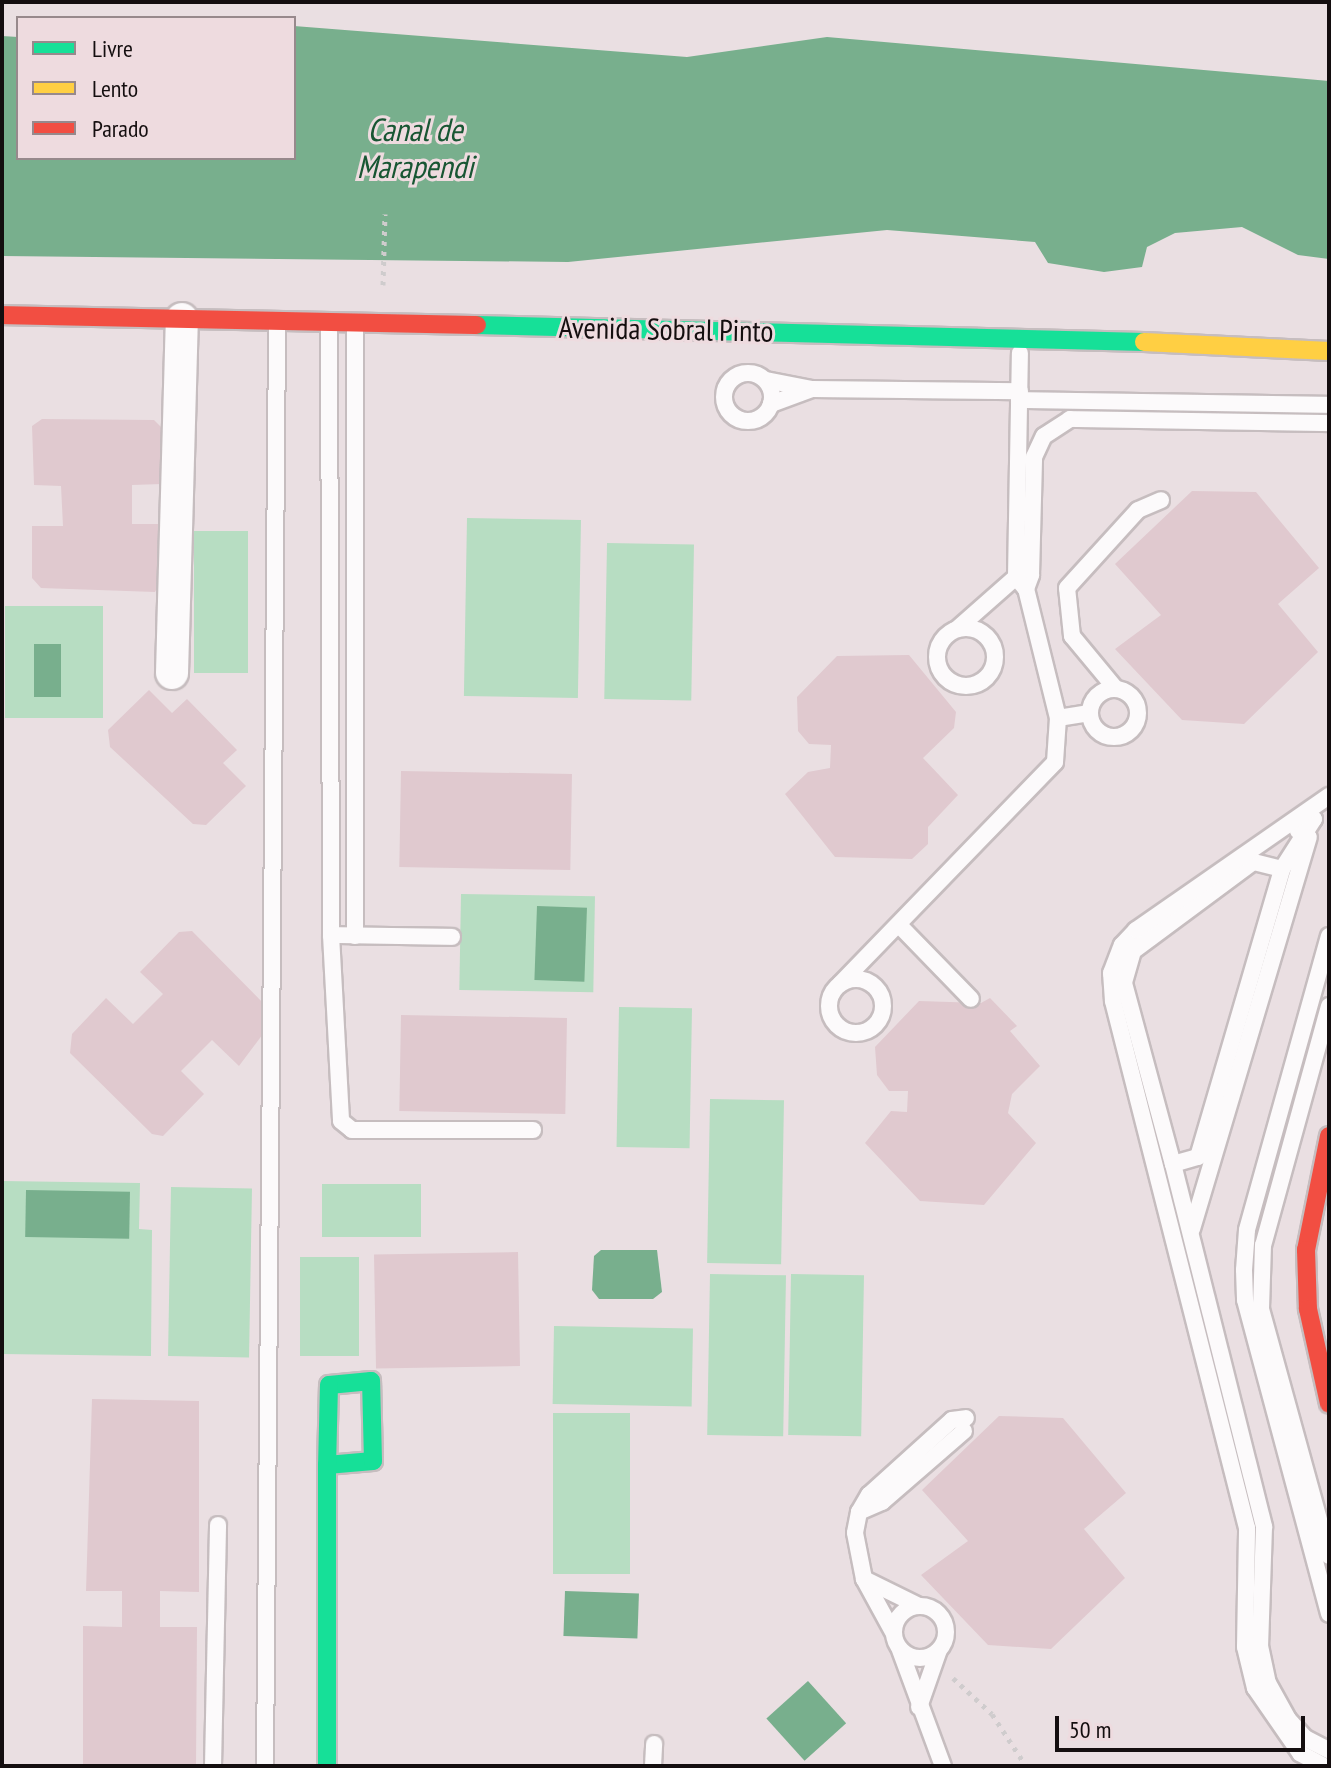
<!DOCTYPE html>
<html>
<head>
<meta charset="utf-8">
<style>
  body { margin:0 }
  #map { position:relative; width:1331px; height:1768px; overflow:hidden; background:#eadfe2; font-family:"PT Sans Narrow",sans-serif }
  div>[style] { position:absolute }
  .green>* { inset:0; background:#b7ddc2; transform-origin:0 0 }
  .water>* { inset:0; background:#78af8d; transform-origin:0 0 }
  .building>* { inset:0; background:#e0c9cf; transform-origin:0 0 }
  .path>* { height:5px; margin-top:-2.5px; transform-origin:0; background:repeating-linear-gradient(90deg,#cfcccd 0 4px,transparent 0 10px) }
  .roads { filter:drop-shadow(2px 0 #c6bdbf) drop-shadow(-2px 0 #c6bdbf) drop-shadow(0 2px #c6bdbf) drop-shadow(0 -2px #c6bdbf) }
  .lane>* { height:16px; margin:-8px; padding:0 8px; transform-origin:8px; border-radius:8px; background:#fcfafb }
  .lane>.ring { margin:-8px; padding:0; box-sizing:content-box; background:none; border:16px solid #fcfafb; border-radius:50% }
  .street>* { height:32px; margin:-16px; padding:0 16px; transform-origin:16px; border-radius:16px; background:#fcfafb }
  .fast>* { height:18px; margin:-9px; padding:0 9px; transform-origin:9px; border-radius:9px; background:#16e098 }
  .slow>* { height:18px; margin:-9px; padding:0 9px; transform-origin:9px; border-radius:9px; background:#ffcf43 }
  .jam>* { height:18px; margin:-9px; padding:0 9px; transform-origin:9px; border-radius:9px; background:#f24e42 }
  span { translate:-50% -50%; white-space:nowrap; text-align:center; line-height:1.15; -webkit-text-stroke:6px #eedbdf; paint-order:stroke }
  .street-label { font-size:30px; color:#140e0f }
  .water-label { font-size:32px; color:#185633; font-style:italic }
  .frame { position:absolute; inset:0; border:4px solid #140e0f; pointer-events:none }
  .legend { position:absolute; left:16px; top:16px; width:280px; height:144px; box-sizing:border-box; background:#eedbdf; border:2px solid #97898c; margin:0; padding:10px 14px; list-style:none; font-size:24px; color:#140e0f }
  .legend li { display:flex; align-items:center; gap:16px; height:40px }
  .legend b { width:40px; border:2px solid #97898c }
  .scale { position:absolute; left:1055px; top:1716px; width:250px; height:36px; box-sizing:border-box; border:4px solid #140e0f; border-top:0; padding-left:10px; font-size:24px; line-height:28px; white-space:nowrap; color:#140e0f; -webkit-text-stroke:6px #eedbdf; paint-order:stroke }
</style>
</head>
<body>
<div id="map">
  <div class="green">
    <div style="left:467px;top:518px;width:114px;height:178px;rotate:1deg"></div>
    <div style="left:194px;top:531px;width:54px;height:142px"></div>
    <div style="left:607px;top:543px;width:87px;height:156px;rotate:1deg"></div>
    <div style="left:5px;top:606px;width:98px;height:112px"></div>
    <div style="left:461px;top:894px;width:134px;height:96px;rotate:1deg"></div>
    <div style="left:619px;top:1007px;width:73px;height:140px;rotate:1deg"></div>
    <div style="left:710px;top:1099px;width:74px;height:164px;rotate:1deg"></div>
    <div style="clip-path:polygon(2px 1181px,140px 1183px,139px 1229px,152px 1230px,151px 1356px,2px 1354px)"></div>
    <div style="left:322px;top:1184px;width:99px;height:53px"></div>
    <div style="left:171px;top:1187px;width:81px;height:169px;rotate:1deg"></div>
    <div style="left:300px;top:1257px;width:59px;height:99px"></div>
    <div style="left:710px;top:1274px;width:76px;height:161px;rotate:1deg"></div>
    <div style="left:791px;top:1274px;width:73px;height:161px;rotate:1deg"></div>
    <div style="left:554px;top:1326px;width:139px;height:78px;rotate:1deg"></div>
    <div style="left:553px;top:1413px;width:77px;height:161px"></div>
  </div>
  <div class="water">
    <div style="clip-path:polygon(294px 26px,687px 57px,827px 37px,1329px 81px,1329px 259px,1298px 255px,1242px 227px,1175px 233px,1147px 247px,1142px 267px,1104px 272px,1048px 263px,1035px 242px,887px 230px,568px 262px,2px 256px,2px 36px,18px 37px,18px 158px,294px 158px)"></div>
    <div style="left:34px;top:644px;width:27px;height:53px"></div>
    <div style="left:537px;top:906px;width:50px;height:74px;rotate:2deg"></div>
    <div style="left:26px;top:1190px;width:104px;height:47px;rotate:1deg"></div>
    <div style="clip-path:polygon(601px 1250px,657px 1250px,662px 1292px,653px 1299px,599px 1299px,592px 1290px,594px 1256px)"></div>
    <div style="left:565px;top:1591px;width:74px;height:45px;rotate:2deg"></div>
    <div style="left:808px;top:1681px;width:57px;height:56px;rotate:48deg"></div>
  </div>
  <div class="building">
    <div style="clip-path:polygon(42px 419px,154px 420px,162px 428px,162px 484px,132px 485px,132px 524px,161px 524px,160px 583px,155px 592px,41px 588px,32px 578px,32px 526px,63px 526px,61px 486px,34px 485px,32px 426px)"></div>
    <div style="clip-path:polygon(1192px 491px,1256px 492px,1319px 568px,1278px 604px,1318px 652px,1244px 724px,1182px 720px,1115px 649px,1161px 615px,1115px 564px)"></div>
    <div style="clip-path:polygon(909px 655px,956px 712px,954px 728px,923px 758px,958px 795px,928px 827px,928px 844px,912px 859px,835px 857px,785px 794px,808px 772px,830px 768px,831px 745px,809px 744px,798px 731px,797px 697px,837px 656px)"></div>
    <div style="clip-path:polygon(149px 690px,172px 713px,187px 699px,237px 750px,223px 763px,246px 786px,206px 825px,193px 824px,110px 747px,108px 730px)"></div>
    <div style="left:401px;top:771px;width:171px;height:96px;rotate:1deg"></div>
    <div style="clip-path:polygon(192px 931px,269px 1009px,269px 1026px,239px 1066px,212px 1040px,181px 1071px,204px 1094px,163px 1136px,152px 1134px,70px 1053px,72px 1034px,106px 998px,133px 1024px,163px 994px,140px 972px,179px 932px)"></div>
    <div style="clip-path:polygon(990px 998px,1017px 1026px,1010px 1031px,1040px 1066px,1012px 1094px,1008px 1113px,1036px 1143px,984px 1205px,920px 1201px,865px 1143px,891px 1111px,907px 1112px,908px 1091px,889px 1091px,877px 1075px,875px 1047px,919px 1001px,981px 1003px)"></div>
    <div style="left:401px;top:1015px;width:166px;height:96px;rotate:1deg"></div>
    <div style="left:518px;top:1252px;width:114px;height:144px;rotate:89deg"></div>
    <div style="clip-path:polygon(92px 1399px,199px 1401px,199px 1592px,160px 1591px,160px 1627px,197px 1627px,196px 1766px,83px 1766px,83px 1626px,122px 1627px,122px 1591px,86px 1591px)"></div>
    <div style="clip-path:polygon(999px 1416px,1063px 1418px,1126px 1493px,1084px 1529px,1125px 1578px,1051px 1649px,988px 1645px,921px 1575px,968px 1541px,922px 1490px)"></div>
  </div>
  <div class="path">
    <div style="left:383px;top:285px;width:71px;rotate:-88.4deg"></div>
    <div style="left:953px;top:1678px;width:53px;rotate:42.7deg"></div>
    <div style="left:992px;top:1714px;width:62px;rotate:56.8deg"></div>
  </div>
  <div class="roads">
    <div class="lane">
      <div style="left:329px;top:325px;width:610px;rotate:89.81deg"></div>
      <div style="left:331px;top:935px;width:121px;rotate:0.9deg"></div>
      <div class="ring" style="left:724px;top:373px;width:32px;height:32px"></div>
      <div style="left:766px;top:380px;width:47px;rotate:11.1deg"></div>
      <div style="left:812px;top:389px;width:44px;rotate:159.9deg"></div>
      <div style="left:812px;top:389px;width:208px;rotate:0.6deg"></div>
      <div style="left:1019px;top:400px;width:310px;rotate:0.9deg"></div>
      <div style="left:1026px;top:589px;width:15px;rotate:-70deg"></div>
      <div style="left:1031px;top:575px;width:118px;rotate:-88.5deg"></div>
      <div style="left:1034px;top:457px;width:23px;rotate:-65deg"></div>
      <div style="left:1044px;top:436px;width:31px;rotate:-33deg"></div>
      <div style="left:1070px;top:419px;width:259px;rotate:0.9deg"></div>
      <div class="ring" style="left:937px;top:628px;width:42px;height:42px"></div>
      <div style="left:957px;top:629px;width:79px;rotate:-41.4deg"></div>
      <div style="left:1116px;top:689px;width:69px;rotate:-129.7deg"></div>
      <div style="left:1072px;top:636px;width:48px;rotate:-95.9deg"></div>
      <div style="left:1067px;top:588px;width:105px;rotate:-47.7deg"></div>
      <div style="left:1138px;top:510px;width:25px;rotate:-23deg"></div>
      <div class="ring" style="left:1090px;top:689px;width:32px;height:32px"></div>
      <div style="left:1058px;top:718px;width:32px;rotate:-9deg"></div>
      <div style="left:1282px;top:869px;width:30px;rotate:-166deg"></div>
      <div style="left:1253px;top:862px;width:149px;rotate:143.4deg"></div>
      <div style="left:1133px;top:951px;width:33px;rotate:106deg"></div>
      <div style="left:1124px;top:983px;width:188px;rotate:74.9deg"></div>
      <div style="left:1173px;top:1164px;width:26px;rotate:-16deg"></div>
      <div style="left:1198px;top:1157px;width:300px;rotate:-73.7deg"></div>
      <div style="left:1282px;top:869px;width:59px;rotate:-57.4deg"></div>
      <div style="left:1314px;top:819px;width:20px;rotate:143deg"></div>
      <div style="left:899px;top:925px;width:103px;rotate:45.8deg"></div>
      <div style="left:331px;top:935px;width:186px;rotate:86.9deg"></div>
      <div style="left:341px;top:1121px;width:14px;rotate:39deg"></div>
      <div style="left:352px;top:1130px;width:181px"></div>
      <div style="left:355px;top:936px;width:611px;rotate:-90deg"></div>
      <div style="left:1329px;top:936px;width:305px;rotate:105.6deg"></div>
      <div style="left:1247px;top:1230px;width:40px;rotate:94.3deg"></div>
      <div style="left:1244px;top:1270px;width:30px;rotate:88deg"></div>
      <div style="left:1245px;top:1300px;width:325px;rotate:75deg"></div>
      <div class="ring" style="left:829px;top:979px;width:38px;height:38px"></div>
      <div style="left:840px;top:984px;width:309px;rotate:-45.9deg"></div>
      <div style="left:1055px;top:762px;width:44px;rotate:-86.1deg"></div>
      <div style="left:1058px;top:718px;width:133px;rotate:-103.9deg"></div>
      <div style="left:1026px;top:589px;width:16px;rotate:-130deg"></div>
      <div style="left:1016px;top:577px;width:224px;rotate:-89deg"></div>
      <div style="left:1329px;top:1006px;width:248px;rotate:105.4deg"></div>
      <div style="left:1263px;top:1245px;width:64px;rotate:91.8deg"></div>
      <div style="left:1261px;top:1309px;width:256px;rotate:74.6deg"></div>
      <div style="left:1173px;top:1164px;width:374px;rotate:75.9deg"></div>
      <div style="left:1264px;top:1527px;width:119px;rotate:91.9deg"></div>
      <div style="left:1260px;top:1646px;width:38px;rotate:78deg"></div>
      <div style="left:1268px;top:1683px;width:41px;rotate:60.9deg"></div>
      <div style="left:1288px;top:1719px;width:25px;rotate:48deg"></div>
      <div style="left:1305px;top:1738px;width:27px;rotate:27deg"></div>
      <div style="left:1192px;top:1229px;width:409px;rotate:-73.4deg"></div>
      <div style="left:964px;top:1431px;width:108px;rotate:139.1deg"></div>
      <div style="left:882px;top:1502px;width:25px;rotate:157deg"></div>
      <div style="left:859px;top:1512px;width:20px;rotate:-60deg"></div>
      <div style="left:869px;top:1495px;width:112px;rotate:-42.1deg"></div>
      <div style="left:952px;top:1420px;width:14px;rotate:-8deg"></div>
      <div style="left:859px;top:1512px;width:21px;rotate:101deg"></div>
      <div style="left:855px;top:1533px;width:47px;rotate:78.9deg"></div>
      <div class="ring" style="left:894px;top:1606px;width:36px;height:36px"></div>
      <div style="left:894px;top:1634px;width:63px;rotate:-118.6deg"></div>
      <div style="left:864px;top:1579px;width:61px;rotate:26.1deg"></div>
      <div style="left:900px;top:1650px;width:124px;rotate:69.7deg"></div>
      <div style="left:919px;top:1707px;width:60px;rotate:-70.7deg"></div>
      <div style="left:213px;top:1766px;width:241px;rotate:-88.8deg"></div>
      <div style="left:265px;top:1766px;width:1443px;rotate:-89.52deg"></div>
      <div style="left:653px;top:1766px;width:22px;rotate:-87deg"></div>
      <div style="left:1324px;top:1766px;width:27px;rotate:-152deg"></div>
      <div style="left:1300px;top:1753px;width:79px;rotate:-124.7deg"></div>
      <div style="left:1255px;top:1688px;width:42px;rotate:-103.7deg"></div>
      <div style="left:1245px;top:1647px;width:119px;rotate:-89deg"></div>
      <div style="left:1247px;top:1528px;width:544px;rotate:-104.27deg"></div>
      <div style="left:1113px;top:1001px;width:28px;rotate:-94deg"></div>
      <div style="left:1111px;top:973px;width:30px;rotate:-69deg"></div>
      <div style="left:1122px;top:945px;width:21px;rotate:-47deg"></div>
      <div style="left:1136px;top:930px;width:235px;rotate:-34.8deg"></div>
    </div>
    <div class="street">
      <div style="left:172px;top:673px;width:354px;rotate:-88.4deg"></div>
    </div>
    <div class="fast">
      <div style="left:477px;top:325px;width:667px;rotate:1.46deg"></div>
      <div style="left:327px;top:1465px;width:46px;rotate:-5deg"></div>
      <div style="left:373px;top:1461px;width:80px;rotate:-91.4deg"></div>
      <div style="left:371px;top:1381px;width:42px;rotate:174.6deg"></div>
      <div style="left:329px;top:1385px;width:80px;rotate:91.4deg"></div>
      <div style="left:327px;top:1465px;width:301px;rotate:90deg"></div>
    </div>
    <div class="slow">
      <div style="left:1144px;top:342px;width:185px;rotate:2.8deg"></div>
    </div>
    <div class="jam">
      <div style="left:2px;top:315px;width:475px;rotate:1.2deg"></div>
      <div style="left:1329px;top:1136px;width:116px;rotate:101.4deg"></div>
      <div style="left:1306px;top:1250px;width:59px;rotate:88.1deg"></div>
      <div style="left:1308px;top:1309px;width:97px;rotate:77.5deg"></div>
    </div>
  </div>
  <div class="street-label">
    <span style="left:666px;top:329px;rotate:1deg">Avenida Sobral Pinto</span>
  </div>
  <div class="water-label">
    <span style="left:415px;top:148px">Canal de<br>Marapendi</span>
  </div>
  <div class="frame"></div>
  <ul class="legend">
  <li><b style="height:10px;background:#16e098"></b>Livre</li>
  <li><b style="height:10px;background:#ffcf43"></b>Lento</li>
  <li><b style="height:10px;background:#f24e42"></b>Parado</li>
  </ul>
  <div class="scale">50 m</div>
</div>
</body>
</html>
